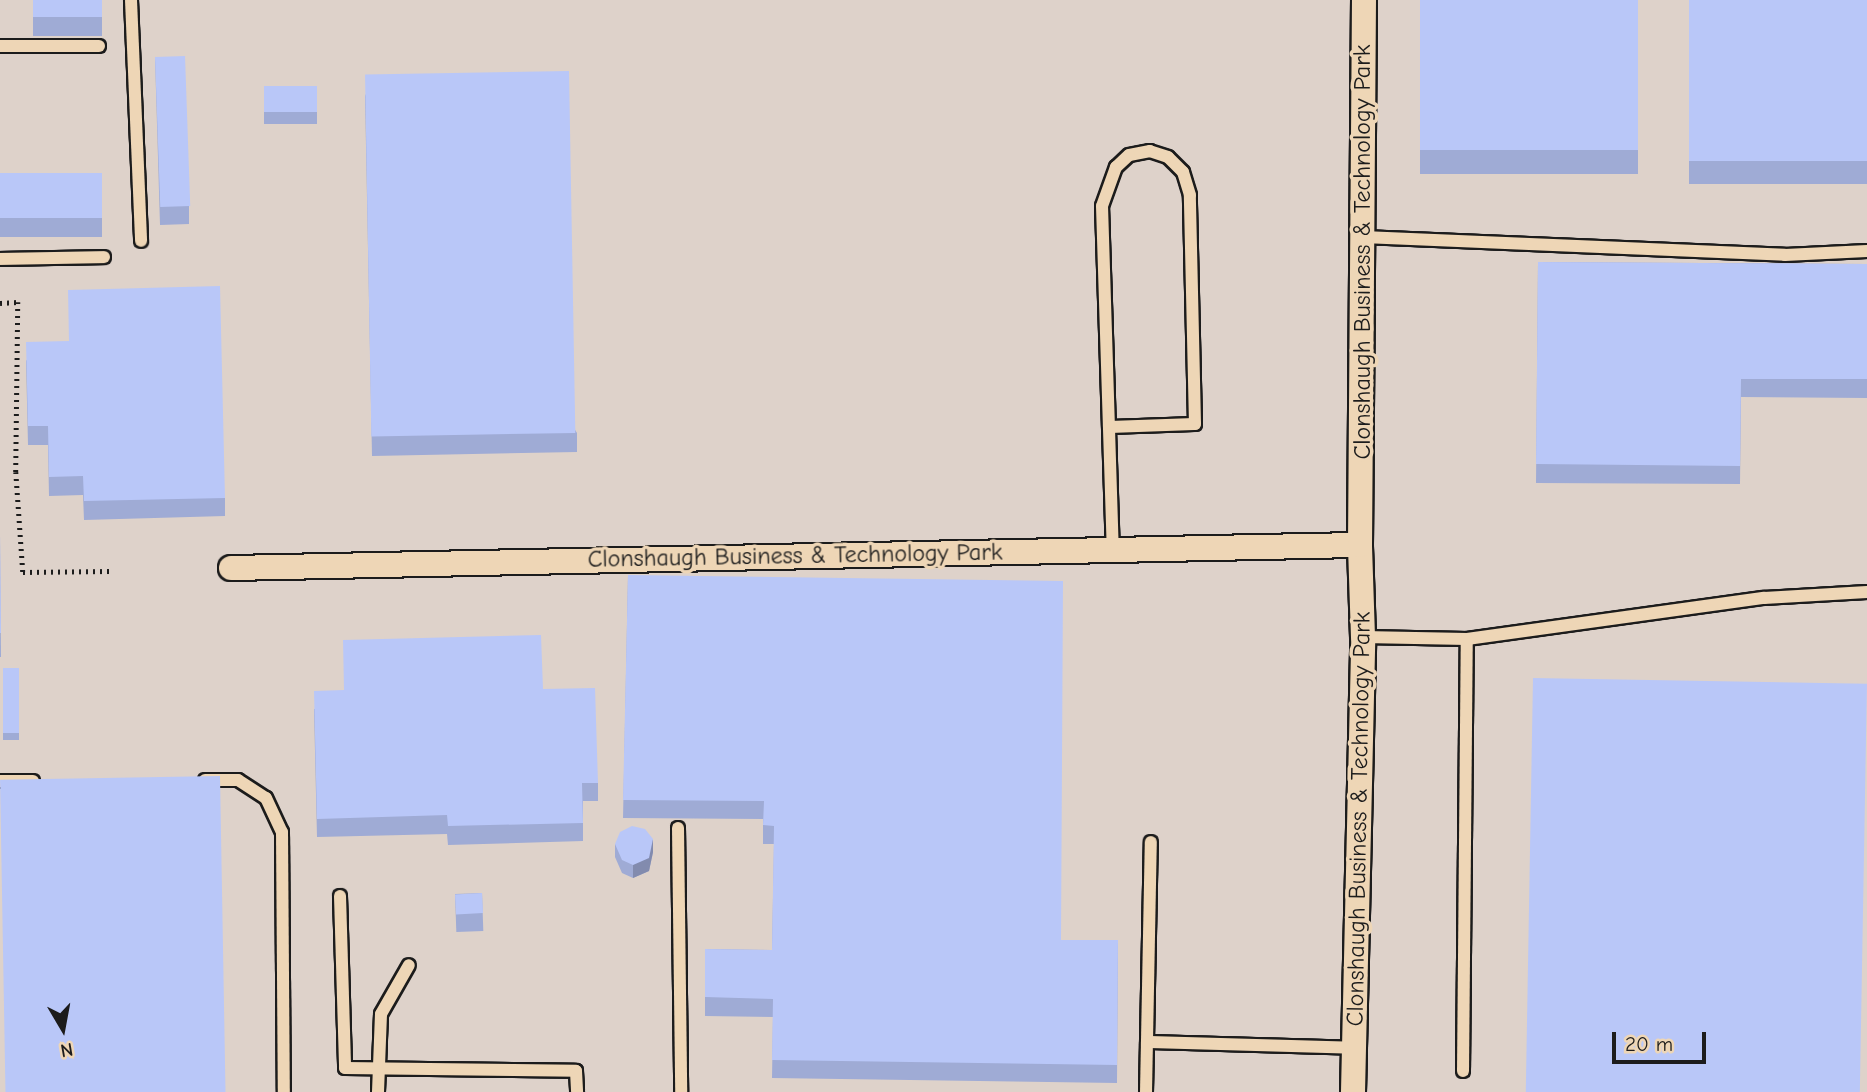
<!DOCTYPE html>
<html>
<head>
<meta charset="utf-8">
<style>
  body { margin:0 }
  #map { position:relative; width:1867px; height:1092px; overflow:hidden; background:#eed6b6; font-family:"Comic Neue",sans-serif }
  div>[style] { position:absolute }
  .built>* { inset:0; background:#ded2ca; transform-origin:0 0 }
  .path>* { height:4.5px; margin-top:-2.25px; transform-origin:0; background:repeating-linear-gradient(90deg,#1c1c1c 0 2px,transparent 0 7px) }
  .roads { filter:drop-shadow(2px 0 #1c1c1c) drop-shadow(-2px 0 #1c1c1c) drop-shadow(0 2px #1c1c1c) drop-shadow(0 -2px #1c1c1c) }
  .lane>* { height:12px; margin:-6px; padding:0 6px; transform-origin:6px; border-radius:6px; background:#eed6b6 }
  .street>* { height:24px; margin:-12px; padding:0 12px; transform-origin:12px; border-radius:12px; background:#eed6b6 }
  .wall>* { inset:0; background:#9fabd5; transform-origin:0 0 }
  .shaded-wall>* { inset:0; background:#828bae }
  .building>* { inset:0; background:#b9c7f8; transform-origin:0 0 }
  span { translate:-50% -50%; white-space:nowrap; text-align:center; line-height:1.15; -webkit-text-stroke:7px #eed6b6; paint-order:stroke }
  .street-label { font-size:24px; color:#1c1c1c }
  .north { position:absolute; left:28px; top:994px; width:70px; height:70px; -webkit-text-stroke:5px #eed6b6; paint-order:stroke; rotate:170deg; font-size:19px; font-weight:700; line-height:28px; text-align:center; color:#1c1c1c }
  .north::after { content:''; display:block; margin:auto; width:24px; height:32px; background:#1c1c1c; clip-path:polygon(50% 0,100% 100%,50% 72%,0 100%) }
  .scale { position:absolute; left:1612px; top:1032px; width:94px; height:32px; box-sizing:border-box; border:4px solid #1c1c1c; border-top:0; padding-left:9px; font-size:21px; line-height:24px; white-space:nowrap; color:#1c1c1c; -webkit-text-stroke:5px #eed6b6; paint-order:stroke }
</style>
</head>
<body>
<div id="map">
  <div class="built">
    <div style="left:0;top:0;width:1867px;height:1092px"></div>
  </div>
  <div class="path">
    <div style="left:0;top:303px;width:18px;rotate:-3deg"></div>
    <div style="left:18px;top:302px;width:170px;rotate:90.7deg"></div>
    <div style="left:16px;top:472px;width:100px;rotate:86deg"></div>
    <div style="left:23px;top:572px;width:88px;rotate:-0.7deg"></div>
  </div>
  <div class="roads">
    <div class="lane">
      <div style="left:131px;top:0;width:241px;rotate:87.6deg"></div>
      <div style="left:0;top:46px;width:99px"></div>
      <div style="left:1363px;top:237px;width:422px;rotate:2.4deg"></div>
      <div style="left:1785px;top:255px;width:82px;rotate:-2.8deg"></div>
      <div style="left:0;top:259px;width:104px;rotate:-1.1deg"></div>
      <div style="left:1109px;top:427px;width:86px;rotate:-2deg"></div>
      <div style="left:1195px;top:424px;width:229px;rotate:-91.3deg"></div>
      <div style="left:1190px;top:195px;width:24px;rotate:-107deg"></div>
      <div style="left:1183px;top:172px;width:21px;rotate:-135deg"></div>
      <div style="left:1168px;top:157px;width:19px;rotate:-162deg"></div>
      <div style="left:1150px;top:151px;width:21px;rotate:169deg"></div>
      <div style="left:1129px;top:155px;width:18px;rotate:137deg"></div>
      <div style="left:1116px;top:167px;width:41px;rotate:109.7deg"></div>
      <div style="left:1102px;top:206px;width:344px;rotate:88.2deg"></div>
      <div style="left:1363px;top:637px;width:104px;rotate:1.1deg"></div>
      <div style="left:1467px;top:639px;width:300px;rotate:-7.9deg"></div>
      <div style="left:1764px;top:598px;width:103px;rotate:-3.3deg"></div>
      <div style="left:205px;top:780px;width:33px"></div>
      <div style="left:238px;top:780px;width:33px;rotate:33deg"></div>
      <div style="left:266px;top:798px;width:38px;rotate:65deg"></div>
      <div style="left:282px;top:832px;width:260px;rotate:89.6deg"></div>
      <div style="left:0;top:781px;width:33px"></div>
      <div style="left:678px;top:828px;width:264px;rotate:89.3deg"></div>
      <div style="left:340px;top:896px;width:172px;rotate:88.3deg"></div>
      <div style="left:345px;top:1068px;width:231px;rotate:0.7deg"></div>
      <div style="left:576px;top:1071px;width:21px;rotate:87deg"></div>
      <div style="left:1147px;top:1042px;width:209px;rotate:1.6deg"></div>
      <div style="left:1463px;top:1071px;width:432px;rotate:-89.5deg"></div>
      <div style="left:378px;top:1092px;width:78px;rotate:-87.8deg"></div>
      <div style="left:381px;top:1014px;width:56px;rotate:-60.3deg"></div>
      <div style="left:1146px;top:1092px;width:250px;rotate:-88.9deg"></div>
    </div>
    <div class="street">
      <div style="left:231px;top:568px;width:1129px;rotate:-1.17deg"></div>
      <div style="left:1353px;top:1092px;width:455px;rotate:-88.7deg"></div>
      <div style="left:1363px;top:637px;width:92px;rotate:-91.9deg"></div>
      <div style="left:1360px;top:545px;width:545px;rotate:-89.58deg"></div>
    </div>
  </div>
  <div class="wall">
    <div style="left:33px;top:0;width:69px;height:36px"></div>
    <div style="left:1420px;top:0;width:218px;height:174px"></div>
    <div style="left:1689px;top:0;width:178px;height:184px"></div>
    <div style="clip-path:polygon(155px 57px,189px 206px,189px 224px,160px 225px)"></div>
    <div style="left:264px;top:86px;width:53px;height:38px"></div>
    <div style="clip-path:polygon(365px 94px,577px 433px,577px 452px,372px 456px)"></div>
    <div style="left:102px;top:173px;width:64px;height:102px;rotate:90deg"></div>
    <div style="clip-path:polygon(1538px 262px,1867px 264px,1867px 398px,1741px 397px,1740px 484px,1536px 483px)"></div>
    <div style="clip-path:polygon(26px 360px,225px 498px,225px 516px,84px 520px,83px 495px,49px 496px,48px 445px,28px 445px)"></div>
    <div style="clip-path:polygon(0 534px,1px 657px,0 657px)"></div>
    <div style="clip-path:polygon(628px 575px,1061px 940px,1118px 940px,1117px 1083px,772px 1078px,773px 1017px,705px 1016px,705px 949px,772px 950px,774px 844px,763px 844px,763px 819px,623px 818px)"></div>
    <div style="left:3px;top:668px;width:16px;height:72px"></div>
    <div style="clip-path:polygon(543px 689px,598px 783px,598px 801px,583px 801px,583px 841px,448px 845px,447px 834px,317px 837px,314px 709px)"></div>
    <div style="clip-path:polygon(615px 844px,653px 852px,649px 871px,633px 878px,622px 873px,615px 857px)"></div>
    <div style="left:482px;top:893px;width:38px;height:27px;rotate:88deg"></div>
  </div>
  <div class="shaded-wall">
    <div style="clip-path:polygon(653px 839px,653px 852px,649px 871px,633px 878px,633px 865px)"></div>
  </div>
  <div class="building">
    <div style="left:33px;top:0;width:69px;height:17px"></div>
    <div style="left:1420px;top:0;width:218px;height:150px"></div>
    <div style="left:1689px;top:0;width:178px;height:161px"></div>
    <div style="left:185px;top:56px;width:150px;height:30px;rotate:88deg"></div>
    <div style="left:569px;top:71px;width:362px;height:204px;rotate:89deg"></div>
    <div style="left:264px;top:86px;width:53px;height:26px"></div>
    <div style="left:102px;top:173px;width:45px;height:102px;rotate:90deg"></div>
    <div style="clip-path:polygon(1538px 262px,1867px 264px,1867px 379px,1741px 379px,1740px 466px,1536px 464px)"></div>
    <div style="clip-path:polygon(220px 286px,225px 498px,84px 501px,83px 476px,49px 477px,48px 426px,28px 426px,26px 342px,69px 341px,68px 290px)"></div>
    <div style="clip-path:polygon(0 534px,1px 633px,0 633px)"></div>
    <div style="clip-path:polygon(628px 575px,1063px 581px,1061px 940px,1118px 940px,1117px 1065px,772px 1060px,773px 999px,705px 997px,705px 949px,772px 950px,774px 826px,763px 825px,764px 801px,623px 800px)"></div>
    <div style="clip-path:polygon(541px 635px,543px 689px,595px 688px,598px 783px,582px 783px,583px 823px,448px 826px,447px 815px,317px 819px,314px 691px,344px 690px,343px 640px)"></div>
    <div style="left:3px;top:668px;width:16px;height:65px"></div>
    <div style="left:1533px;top:678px;width:334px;height:414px;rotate:1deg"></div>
    <div style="left:220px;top:776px;width:316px;height:220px;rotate:89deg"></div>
    <div style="clip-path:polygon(632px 826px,645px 829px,653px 839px,649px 858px,633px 865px,622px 860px,615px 844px,620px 832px)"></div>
    <div style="left:482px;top:893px;width:20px;height:27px;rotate:87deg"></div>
  </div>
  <div class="street-label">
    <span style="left:1363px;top:252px;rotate:-90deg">Clonshaugh Business &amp; Technology Park</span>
    <span style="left:795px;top:556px;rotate:-1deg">Clonshaugh Business &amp; Technology Park</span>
    <span style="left:1359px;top:819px;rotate:-89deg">Clonshaugh Business &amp; Technology Park</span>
  </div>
  <div class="north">N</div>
  <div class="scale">20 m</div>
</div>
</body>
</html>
